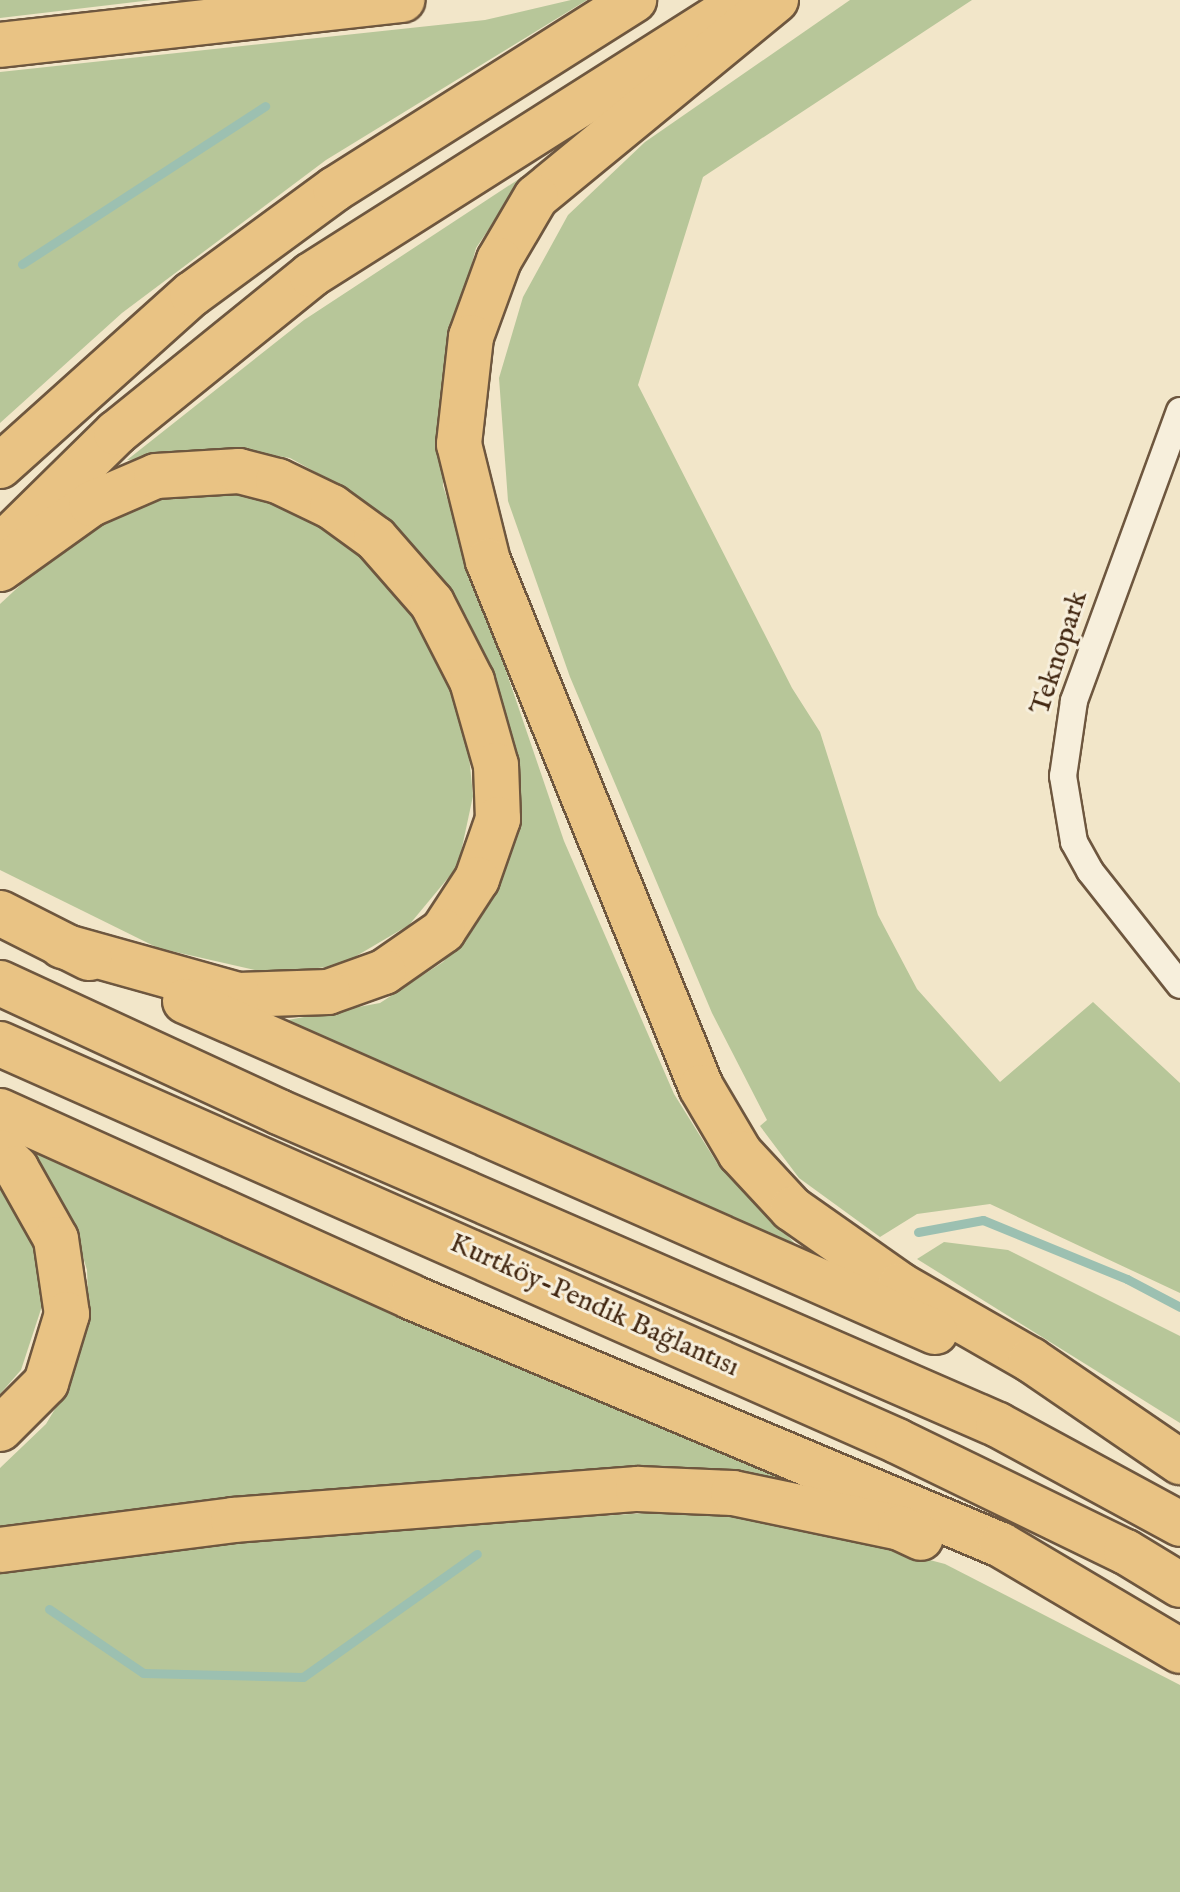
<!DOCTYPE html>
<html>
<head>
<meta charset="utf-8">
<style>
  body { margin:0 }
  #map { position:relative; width:1180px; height:1892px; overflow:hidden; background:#f2e6c9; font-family:"IM FELL English",serif }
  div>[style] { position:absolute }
  .green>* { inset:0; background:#b7c699 }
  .stream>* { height:9px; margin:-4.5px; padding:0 4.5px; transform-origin:4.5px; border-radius:4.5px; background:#9cc0b1 }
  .roads { filter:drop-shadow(2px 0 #6e573f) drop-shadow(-2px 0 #6e573f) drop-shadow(0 2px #6e573f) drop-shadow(0 -2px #6e573f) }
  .minor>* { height:26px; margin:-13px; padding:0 13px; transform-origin:13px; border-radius:13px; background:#f7efdc }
  .trunk>* { height:44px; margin:-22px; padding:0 22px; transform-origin:22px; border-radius:22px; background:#e9c384 }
  .motorway>* { height:44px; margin:-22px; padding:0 22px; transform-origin:22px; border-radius:22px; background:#e9c384 }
  span { translate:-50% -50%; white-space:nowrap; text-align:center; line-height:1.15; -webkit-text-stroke:6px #f7efdc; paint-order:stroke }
  .street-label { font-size:28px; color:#422711 }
</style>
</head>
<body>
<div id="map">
  <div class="green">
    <div style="clip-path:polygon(0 0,152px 0,0 18px)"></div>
    <div style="clip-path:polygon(571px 0,587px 0,326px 160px,122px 313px,0 423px,0 72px,485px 20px)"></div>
    <div style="clip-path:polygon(850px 0,972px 0,703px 177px,638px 385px,792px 688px,820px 732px,878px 915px,917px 989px,1000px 1082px,1093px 1002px,1180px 1083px,1180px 1293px,990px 1204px,917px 1214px,880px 1237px,799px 1178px,760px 1126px,767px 1120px,712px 1013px,570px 677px,508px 501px,499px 378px,523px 297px,568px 215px,645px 142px)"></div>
    <div style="clip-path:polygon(525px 175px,476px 248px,443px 371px,443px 486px,564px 841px,674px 1094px,717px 1163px,804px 1253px,277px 1022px,380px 1003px,443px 962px,483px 913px,508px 862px,522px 810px,509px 723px,467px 617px,400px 530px,350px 491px,290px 458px,252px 452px,127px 460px,304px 320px)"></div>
    <div style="clip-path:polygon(197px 487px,285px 498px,370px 558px,418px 622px,466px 725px,473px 796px,458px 866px,409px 925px,341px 965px,272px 974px,158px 948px,0 870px,0 604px,42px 565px,130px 505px)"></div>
    <div style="clip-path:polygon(33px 1149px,817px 1492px,0 1536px,0 1468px,46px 1424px,67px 1389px,89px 1324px,87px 1270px,72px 1221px)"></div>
    <div style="clip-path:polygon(0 1173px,32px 1236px,42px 1271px,42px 1306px,21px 1370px,0 1394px)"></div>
    <div style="clip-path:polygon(944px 1242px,1008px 1250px,1180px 1336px,1180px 1423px,917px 1259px)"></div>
    <div style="clip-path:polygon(647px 1513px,770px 1518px,945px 1564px,1180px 1685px,1180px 1892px,0 1892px,0 1569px,265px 1537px)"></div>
  </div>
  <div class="stream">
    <div style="left:22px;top:264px;width:290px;rotate:-33deg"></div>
    <div style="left:918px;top:1232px;width:66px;rotate:-10.5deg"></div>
    <div style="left:983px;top:1220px;width:156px;rotate:22.3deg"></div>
    <div style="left:1127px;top:1279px;width:60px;rotate:27.8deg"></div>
    <div style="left:49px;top:1609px;width:114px;rotate:34.2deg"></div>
    <div style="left:143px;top:1673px;width:160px;rotate:1.4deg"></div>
    <div style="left:303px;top:1677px;width:213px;rotate:-35.3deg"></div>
  </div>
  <div class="roads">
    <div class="minor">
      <div style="left:1180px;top:411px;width:309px;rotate:110.1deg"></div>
      <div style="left:1074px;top:701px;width:76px;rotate:98.3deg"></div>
      <div style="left:1063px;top:776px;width:67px;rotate:80.5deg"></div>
      <div style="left:1074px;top:842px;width:33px;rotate:61deg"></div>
      <div style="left:1090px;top:871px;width:145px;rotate:51.7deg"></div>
    </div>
    <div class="trunk">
      <div style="left:0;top:466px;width:258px;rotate:-41.9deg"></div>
      <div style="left:192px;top:294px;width:177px;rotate:-36.3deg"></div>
      <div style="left:335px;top:189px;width:354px;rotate:-32.3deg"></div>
      <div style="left:0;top:547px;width:163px;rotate:-44.5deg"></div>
      <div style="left:116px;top:433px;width:251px;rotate:-39deg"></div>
      <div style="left:311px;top:275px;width:514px;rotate:-32.36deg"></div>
    </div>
    <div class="motorway">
      <div style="left:776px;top:0;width:310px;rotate:140.6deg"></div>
      <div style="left:536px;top:197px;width:73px;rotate:120.4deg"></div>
      <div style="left:499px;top:260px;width:82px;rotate:110deg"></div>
      <div style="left:471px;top:337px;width:108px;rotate:96.4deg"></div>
      <div style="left:459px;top:444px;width:121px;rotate:76.1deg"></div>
      <div style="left:488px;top:561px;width:567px;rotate:67.95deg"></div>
      <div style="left:701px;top:1087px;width:77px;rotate:59.4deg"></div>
      <div style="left:740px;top:1153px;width:76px;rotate:47.1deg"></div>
      <div style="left:792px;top:1209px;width:132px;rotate:35.1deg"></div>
      <div style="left:900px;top:1285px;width:151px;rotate:29.8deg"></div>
      <div style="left:1031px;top:1360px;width:181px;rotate:34.4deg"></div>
      <div style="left:0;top:45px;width:405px;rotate:-6.4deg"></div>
      <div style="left:0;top:569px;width:112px;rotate:-35.5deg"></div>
      <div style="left:91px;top:504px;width:71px;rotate:-23.3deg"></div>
      <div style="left:156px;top:476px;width:83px;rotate:-3.4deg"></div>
      <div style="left:239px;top:471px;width:40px;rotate:14.4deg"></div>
      <div style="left:278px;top:481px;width:60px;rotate:25.7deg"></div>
      <div style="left:332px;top:507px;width:54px;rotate:36deg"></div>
      <div style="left:376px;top:539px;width:85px;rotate:48.8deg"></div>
      <div style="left:432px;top:603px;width:88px;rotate:62.9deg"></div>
      <div style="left:472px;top:681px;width:87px;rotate:74.1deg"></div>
      <div style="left:496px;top:765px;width:54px;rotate:87.9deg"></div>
      <div style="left:498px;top:819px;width:64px;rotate:109.3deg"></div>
      <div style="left:477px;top:879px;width:62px;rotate:123.2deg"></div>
      <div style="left:443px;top:931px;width:72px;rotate:145.2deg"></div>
      <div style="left:384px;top:972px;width:59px;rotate:160.3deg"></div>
      <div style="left:328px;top:992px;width:90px;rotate:178.1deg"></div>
      <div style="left:238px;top:995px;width:183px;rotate:-164.4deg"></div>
      <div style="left:0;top:913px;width:100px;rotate:26.8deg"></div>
      <div style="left:0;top:983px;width:307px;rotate:24.8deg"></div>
      <div style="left:279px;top:1112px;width:784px;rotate:23.52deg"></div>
      <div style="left:998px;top:1425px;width:207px;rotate:28.5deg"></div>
      <div style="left:185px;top:1001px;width:820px;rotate:23.81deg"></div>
      <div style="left:0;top:1044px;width:981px;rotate:23.87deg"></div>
      <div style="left:897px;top:1441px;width:254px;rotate:25.9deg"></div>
      <div style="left:1126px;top:1552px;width:63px;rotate:31.4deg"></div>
      <div style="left:0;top:1111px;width:451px;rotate:24.3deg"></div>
      <div style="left:411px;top:1297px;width:640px;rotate:22.8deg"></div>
      <div style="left:1001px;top:1545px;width:208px;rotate:30.6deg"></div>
      <div style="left:0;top:1152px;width:23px;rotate:45deg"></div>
      <div style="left:16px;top:1168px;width:81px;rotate:60.6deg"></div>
      <div style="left:56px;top:1239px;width:76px;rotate:81.7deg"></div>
      <div style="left:67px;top:1314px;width:72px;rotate:106.9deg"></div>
      <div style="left:46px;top:1383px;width:65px;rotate:135deg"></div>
      <div style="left:0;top:1550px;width:235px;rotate:-7.3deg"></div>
      <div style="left:233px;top:1520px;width:406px;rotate:-4.4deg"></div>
      <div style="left:638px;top:1489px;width:95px;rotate:2.4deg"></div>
      <div style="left:733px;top:1493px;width:171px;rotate:11.8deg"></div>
      <div style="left:900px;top:1528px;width:23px;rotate:25deg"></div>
    </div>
  </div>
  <div class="street-label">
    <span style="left:1060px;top:653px;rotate:-72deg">Teknopark</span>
    <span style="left:594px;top:1306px;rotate:24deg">Kurtköy-Pendik Bağlantısı</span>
  </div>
</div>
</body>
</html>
